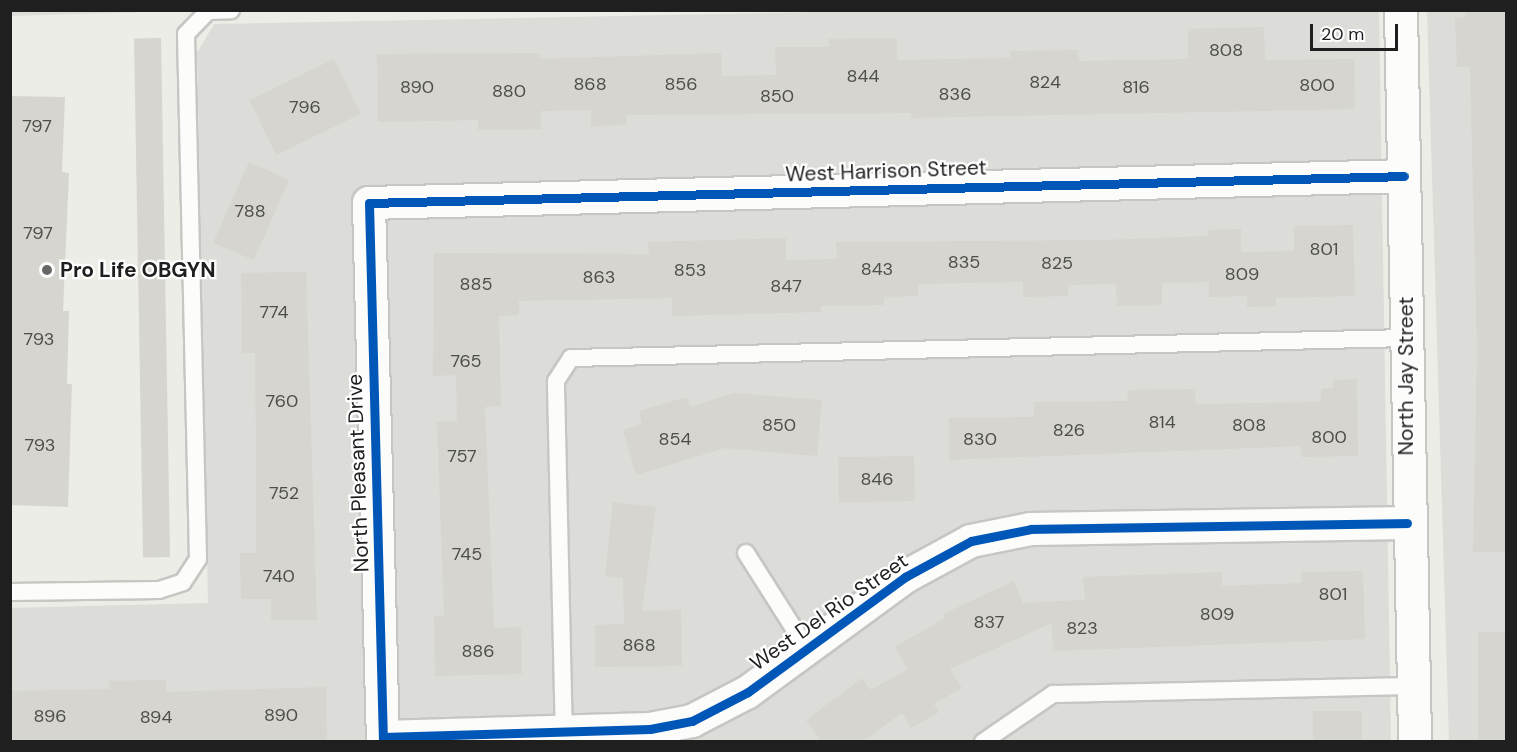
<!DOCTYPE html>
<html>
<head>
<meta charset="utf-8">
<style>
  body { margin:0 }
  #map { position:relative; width:1517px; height:752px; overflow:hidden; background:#edede7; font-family:"DM Sans",sans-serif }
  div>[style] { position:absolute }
  .residential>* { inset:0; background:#dcdcd9 }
  .building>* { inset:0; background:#d6d5cf; transform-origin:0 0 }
  .roads { filter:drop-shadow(2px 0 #c6c6c3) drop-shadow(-2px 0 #c6c6c3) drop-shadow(0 2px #c6c6c3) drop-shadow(0 -2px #c6c6c3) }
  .service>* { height:16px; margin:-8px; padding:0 8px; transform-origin:8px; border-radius:8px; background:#fcfcfb }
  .minor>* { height:32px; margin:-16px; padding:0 16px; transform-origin:16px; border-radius:16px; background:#fcfcfb }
  .cycleway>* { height:9px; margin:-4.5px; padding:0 4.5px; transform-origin:4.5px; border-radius:4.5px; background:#0057b8 }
  .dots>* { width:16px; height:16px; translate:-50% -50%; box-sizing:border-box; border:3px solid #fff; border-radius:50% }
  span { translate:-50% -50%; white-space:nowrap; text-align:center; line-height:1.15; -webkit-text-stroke:4.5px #fff; paint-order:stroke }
  .number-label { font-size:18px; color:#4e4e4c }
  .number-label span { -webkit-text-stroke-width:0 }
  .street-label { font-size:21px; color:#1f1f1f }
  .poi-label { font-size:21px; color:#1f1f1f; font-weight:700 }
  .left { translate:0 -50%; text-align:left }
  .frame { position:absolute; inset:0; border:12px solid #1f1f1f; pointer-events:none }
  .scale { position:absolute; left:1310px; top:24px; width:88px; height:27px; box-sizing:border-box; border:3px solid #1f1f1f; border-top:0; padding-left:8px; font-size:18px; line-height:21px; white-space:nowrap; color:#1f1f1f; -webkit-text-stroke:4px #fff; paint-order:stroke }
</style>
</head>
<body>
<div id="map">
  <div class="residential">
    <div style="clip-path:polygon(11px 10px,178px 10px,178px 11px,11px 16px)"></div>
    <div style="clip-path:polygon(869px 11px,1379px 11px,1391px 741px,11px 741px,10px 608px,208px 603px,197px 53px,214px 24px)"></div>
    <div style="clip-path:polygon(1427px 11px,1506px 11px,1506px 741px,1449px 741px)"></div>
  </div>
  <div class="building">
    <div style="clip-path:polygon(1465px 10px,1506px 10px,1506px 552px,1473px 552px,1477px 349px,1470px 67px,1457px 67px,1455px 18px,1465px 18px)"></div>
    <div style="clip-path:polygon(1264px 27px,1265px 60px,1354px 59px,1355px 109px,911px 118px,911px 113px,626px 115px,626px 125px,591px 126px,591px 110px,541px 111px,541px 129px,478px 130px,478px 120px,378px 122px,377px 54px,540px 53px,540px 59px,721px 53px,722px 76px,776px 75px,775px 47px,829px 47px,828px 39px,897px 38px,897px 60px,1010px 58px,1010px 51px,1078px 50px,1079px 61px,1188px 59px,1188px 29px)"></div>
    <div style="left:161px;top:38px;width:519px;height:27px;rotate:89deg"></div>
    <div style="left:334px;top:59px;width:61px;height:94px;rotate:64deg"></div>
    <div style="clip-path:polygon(10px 96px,65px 97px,62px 172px,69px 173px,63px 311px,69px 311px,67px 384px,72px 384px,68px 507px,10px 505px)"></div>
    <div style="left:249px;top:162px;width:44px;height:88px;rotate:24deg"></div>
    <div style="clip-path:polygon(1353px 225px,1355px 296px,1276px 298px,1276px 306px,1247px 307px,1247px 296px,1209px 297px,1209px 282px,1162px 283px,1162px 305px,1117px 306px,1116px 284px,1068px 285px,1068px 296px,1023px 297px,1023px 282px,918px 284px,918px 296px,884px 297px,884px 305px,821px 306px,821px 312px,672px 316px,672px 298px,519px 301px,519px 315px,499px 316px,501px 406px,485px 407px,494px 628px,521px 627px,522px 674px,435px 676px,434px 616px,444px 615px,437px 422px,457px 421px,456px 375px,433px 376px,434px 253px,649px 254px,648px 242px,786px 238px,786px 260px,837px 259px,836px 242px,1104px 240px,1208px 236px,1208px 230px,1241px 229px,1241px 252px,1294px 251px,1294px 226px)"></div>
    <div style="clip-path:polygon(306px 272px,317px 620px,271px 620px,271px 599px,241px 599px,240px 553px,256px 553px,256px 457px,255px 353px,242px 353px,241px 273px)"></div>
    <div style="clip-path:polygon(1357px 379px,1358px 456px,1301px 457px,1301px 446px,949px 460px,949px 418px,1034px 417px,1034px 402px,1128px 401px,1127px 390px,1195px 389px,1196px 404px,1321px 402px,1321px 389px,1333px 388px,1333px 380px)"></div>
    <div style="clip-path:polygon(734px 393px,822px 400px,817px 456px,725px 448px,636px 475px,623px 430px,642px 424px,639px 411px,687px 397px,690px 407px)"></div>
    <div style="left:914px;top:456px;width:45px;height:76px;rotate:89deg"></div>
    <div style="clip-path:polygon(613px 502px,656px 507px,642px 611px,681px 610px,682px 666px,595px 667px,595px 625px,624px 624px,623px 578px,605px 576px)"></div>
    <div style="clip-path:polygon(1363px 571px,1365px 639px,1053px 651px,1052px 623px,950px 669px,962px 688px,934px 704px,939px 712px,911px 728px,902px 713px,863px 741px,821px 741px,806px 720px,862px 678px,871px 690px,908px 669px,895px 647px,945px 618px,943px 614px,1014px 581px,1023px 603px,1085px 600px,1083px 577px,1222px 572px,1222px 586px,1301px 583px,1301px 572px)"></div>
    <div style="left:1506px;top:632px;width:109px;height:28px;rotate:90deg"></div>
    <div style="clip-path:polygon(166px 680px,166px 692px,326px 687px,327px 741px,10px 741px,10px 691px,110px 689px,109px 681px)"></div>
    <div style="left:1313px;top:711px;width:49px;height:30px"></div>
  </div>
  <div class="roads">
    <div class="service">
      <div style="left:746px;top:553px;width:114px;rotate:57.6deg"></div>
      <div style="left:10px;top:592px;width:149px;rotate:-0.8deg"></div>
      <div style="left:159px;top:590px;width:25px;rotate:-18deg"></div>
      <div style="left:183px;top:582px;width:27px;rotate:-57deg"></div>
      <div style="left:198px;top:559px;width:525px;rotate:-91.31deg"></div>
      <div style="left:186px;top:34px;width:32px;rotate:-46deg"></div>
      <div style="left:208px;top:11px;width:23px;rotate:-2deg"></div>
      <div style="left:564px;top:739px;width:358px;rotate:-91.3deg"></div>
      <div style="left:556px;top:381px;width:27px;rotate:-57deg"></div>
      <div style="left:571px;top:358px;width:834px;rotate:-1.37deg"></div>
      <div style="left:983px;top:742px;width:85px;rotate:-34.4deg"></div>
      <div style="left:1053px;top:694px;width:360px;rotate:-1.3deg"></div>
    </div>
    <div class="minor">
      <div style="left:1401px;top:10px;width:732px;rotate:88.9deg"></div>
      <div style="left:383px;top:737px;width:267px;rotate:-1.7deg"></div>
      <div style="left:650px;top:729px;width:43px;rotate:-10.8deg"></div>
      <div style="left:692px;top:721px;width:63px;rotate:-27.4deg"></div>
      <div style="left:748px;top:692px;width:195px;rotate:-36.2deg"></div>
      <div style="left:905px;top:577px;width:75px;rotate:-28.6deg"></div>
      <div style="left:971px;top:541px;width:61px;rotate:-11.3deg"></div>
      <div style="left:1031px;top:529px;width:376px;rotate:-0.9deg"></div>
      <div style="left:383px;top:742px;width:539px;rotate:-91.49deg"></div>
      <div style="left:369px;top:203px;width:1035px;rotate:-1.49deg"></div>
    </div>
  </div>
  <div class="cycleway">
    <div style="left:383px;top:737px;width:267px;rotate:-1.7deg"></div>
    <div style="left:650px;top:729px;width:43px;rotate:-10.8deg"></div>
    <div style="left:692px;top:721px;width:63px;rotate:-27.4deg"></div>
    <div style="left:748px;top:692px;width:195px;rotate:-36.2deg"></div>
    <div style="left:905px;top:577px;width:75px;rotate:-28.6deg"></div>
    <div style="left:971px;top:541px;width:61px;rotate:-11.3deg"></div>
    <div style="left:1031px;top:529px;width:376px;rotate:-0.9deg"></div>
    <div style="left:383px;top:742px;width:539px;rotate:-91.49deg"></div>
    <div style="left:369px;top:203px;width:1035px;rotate:-1.49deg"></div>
  </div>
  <div class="dots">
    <div style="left:47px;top:270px;background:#676765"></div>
  </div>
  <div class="number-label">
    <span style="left:1226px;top:50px">808</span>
    <span style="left:863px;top:76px">844</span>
    <span style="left:1045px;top:82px">824</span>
    <span style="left:590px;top:84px">868</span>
    <span style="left:681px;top:84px">856</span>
    <span style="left:1317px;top:85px">800</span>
    <span style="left:417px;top:87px">890</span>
    <span style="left:1136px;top:87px">816</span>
    <span style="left:509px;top:91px">880</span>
    <span style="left:955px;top:94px">836</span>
    <span style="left:777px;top:96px">850</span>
    <span style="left:305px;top:107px">796</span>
    <span style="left:37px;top:126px">797</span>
    <span style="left:250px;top:211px">788</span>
    <span style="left:38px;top:233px">797</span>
    <span style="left:1324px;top:249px">801</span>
    <span style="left:964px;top:262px">835</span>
    <span style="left:1057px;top:263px">825</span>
    <span style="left:877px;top:269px">843</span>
    <span style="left:690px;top:270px">853</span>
    <span style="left:1242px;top:274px">809</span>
    <span style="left:599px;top:277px">863</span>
    <span style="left:476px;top:284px">885</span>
    <span style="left:786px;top:286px">847</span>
    <span style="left:274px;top:312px">774</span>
    <span style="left:39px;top:339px">793</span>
    <span style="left:466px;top:361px">765</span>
    <span style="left:282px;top:401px">760</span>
    <span style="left:1162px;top:422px">814</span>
    <span style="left:779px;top:425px">850</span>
    <span style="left:1249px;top:425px">808</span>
    <span style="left:1069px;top:430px">826</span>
    <span style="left:1329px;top:437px">800</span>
    <span style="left:675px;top:439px">854</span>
    <span style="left:980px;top:439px">830</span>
    <span style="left:40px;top:445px">793</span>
    <span style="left:462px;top:456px">757</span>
    <span style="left:877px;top:479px">846</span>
    <span style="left:284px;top:493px">752</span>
    <span style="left:467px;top:554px">745</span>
    <span style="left:279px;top:576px">740</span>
    <span style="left:1333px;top:594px">801</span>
    <span style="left:1217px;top:614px">809</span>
    <span style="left:989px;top:622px">837</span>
    <span style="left:1082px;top:628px">823</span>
    <span style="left:639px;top:645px">868</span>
    <span style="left:478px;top:651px">886</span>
    <span style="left:281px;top:715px">890</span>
    <span style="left:50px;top:716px">896</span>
    <span style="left:156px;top:717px">894</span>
  </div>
  <div class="street-label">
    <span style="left:886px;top:171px;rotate:-2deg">West Harrison Street</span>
    <span style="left:1406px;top:376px;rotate:-90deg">North Jay Street</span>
    <span style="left:358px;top:473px;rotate:-92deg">North Pleasant Drive</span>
    <span style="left:829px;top:612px;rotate:-35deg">West Del Rio Street</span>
  </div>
  <div class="poi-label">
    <span class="left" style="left:60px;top:270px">Pro Life OBGYN</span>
  </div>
  <div class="frame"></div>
  <div class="scale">20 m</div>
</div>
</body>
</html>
